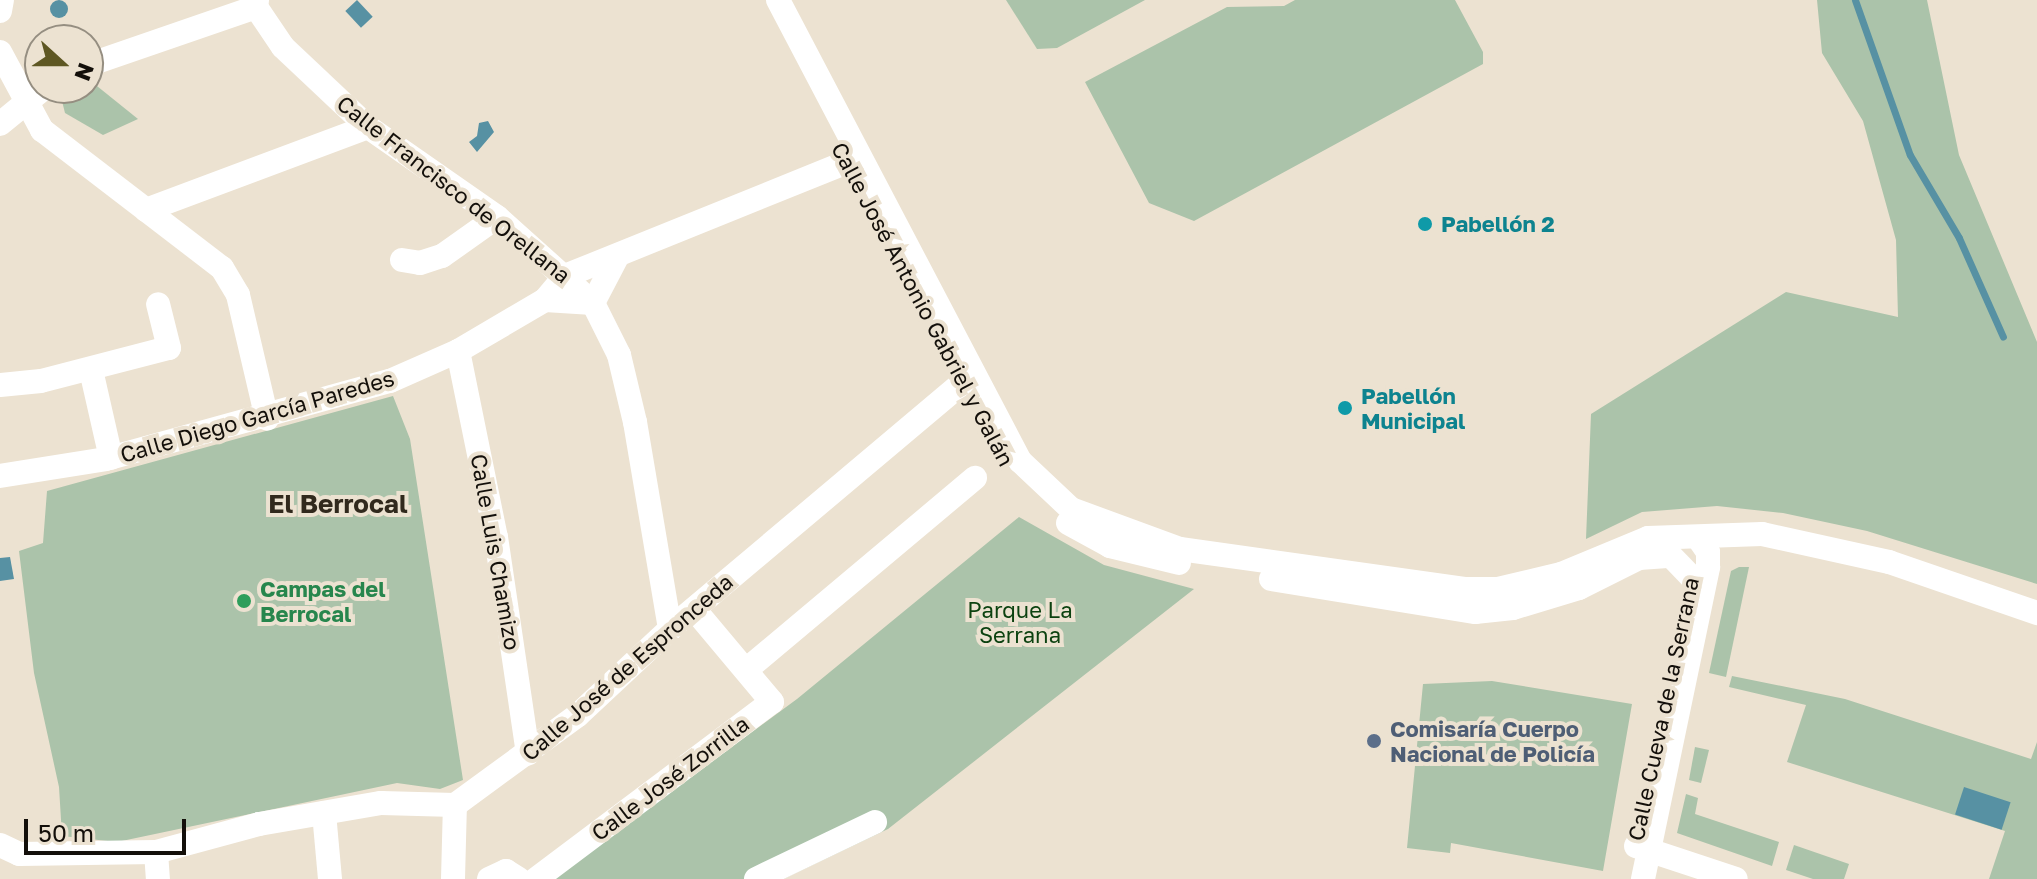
<!DOCTYPE html>
<html>
<head>
<meta charset="utf-8">
<style>
  body { margin:0 }
  #map { position:relative; width:2037px; height:879px; overflow:hidden; background:#ece2d1; font-family:"Golos Text",sans-serif }
  div>[style] { position:absolute }
  .green>* { inset:0; background:#abc3aa }
  .water>* { inset:0; background:#5791a3; transform-origin:0 0 }
  .round { border-radius:50% }
  .stream>* { height:7px; margin:-3.5px; padding:0 3.5px; transform-origin:3.5px; border-radius:3.5px; background:#5791a3 }
  .street>* { height:24px; margin:-12px; padding:0 12px; transform-origin:12px; border-radius:12px; background:#fff }
  .dots>* { width:22px; height:22px; translate:-50% -50%; box-sizing:border-box; border:4px solid #ece2d1; border-radius:50% }
  span { translate:-50% -50%; white-space:nowrap; text-align:center; line-height:1.15; -webkit-text-stroke:8px #ece2d1; paint-order:stroke }
  .street-label { font-size:22px; color:#130f0a }
  .culture-label { font-size:22px; color:#0d838f; font-weight:700 }
  .left { translate:0 -50%; text-align:left }
  .leisure-label { font-size:22px; color:#27864d; font-weight:700 }
  .park-label { font-size:22px; color:#0c4210 }
  .service-label { font-size:22px; color:#4e5e75; font-weight:700 }
  .quarter-label { font-size:26px; color:#31291d; font-weight:700 }
  .north { position:absolute; left:24px; top:24px; width:80px; height:80px; box-sizing:border-box; background:#ece2d1; border:2px solid #958e81; border-radius:50%; rotate:111deg; font-size:22px; font-weight:700; line-height:32px; text-align:center; color:#130f0a }
  .north::after { content:''; display:block; margin:auto; width:28px; height:36px; background:#5e5723; clip-path:polygon(50% 0,100% 100%,50% 72%,0 100%) }
  .scale { position:absolute; left:24px; top:819px; width:162px; height:36px; box-sizing:border-box; border:4px solid #130f0a; border-top:0; padding-left:10px; font-size:24px; line-height:28px; white-space:nowrap; color:#130f0a; -webkit-text-stroke:6px #ece2d1; paint-order:stroke }
</style>
</head>
<body>
<div id="map">
  <div class="green">
    <div style="clip-path:polygon(1006px 0,1145px 0,1057px 48px,1037px 49px)"></div>
    <div style="clip-path:polygon(1295px 0,1455px 0,1483px 52px,1483px 64px,1194px 221px,1149px 203px,1085px 82px,1227px 7px,1284px 6px)"></div>
    <div style="clip-path:polygon(1817px 0,1927px 0,1959px 155px,2037px 342px,2037px 584px,1867px 531px,1783px 513px,1717px 506px,1642px 512px,1586px 539px,1591px 414px,1786px 292px,1898px 317px,1896px 240px,1863px 121px,1822px 53px)"></div>
    <div style="clip-path:polygon(92px 82px,138px 119px,103px 135px,65px 113px,61px 97px)"></div>
    <div style="clip-path:polygon(393px 396px,410px 439px,463px 780px,440px 789px,397px 783px,117px 842px,62px 836px,59px 787px,34px 673px,19px 551px,43px 543px,47px 491px)"></div>
    <div style="clip-path:polygon(1019px 517px,1104px 565px,1194px 589px,888px 829px,783px 879px,553px 879px,797px 699px)"></div>
    <div style="clip-path:polygon(1739px 567px,1749px 567px,1726px 677px,1709px 673px,1731px 571px)"></div>
    <div style="clip-path:polygon(1732px 676px,1845px 699px,2031px 759px,2037px 742px,2037px 879px,1989px 879px,2005px 831px,1787px 762px,1806px 705px,1729px 687px)"></div>
    <div style="clip-path:polygon(1492px 681px,1632px 704px,1603px 871px,1451px 843px,1450px 853px,1407px 848px,1423px 684px)"></div>
    <div style="clip-path:polygon(1695px 747px,1709px 750px,1701px 783px,1689px 780px)"></div>
    <div style="clip-path:polygon(1686px 794px,1698px 798px,1695px 814px,1779px 842px,1772px 866px,1677px 833px)"></div>
    <div style="clip-path:polygon(1794px 845px,1849px 864px,1844px 879px,1813px 879px,1786px 870px)"></div>
  </div>
  <div class="water">
    <div class="round" style="left:50px;top:0;width:18px;height:18px"></div>
    <div style="left:357px;top:0;width:23px;height:16px;rotate:47deg"></div>
    <div style="clip-path:polygon(488px 121px,494px 132px,477px 152px,469px 142px,477px 136px,479px 123px)"></div>
    <div style="clip-path:polygon(10px 557px,14px 579px,0 581px,0 558px)"></div>
    <div style="left:1964px;top:787px;width:49px;height:29px;rotate:18deg"></div>
  </div>
  <div class="stream">
    <div style="left:1855px;top:0;width:164px;rotate:70.5deg"></div>
    <div style="left:1910px;top:155px;width:96px;rotate:59.4deg"></div>
    <div style="left:1959px;top:238px;width:108px;rotate:66deg"></div>
  </div>
  <div class="street">
    <div style="left:257px;top:0;width:7px;rotate:98deg"></div>
    <div style="left:256px;top:7px;width:48px;rotate:56deg"></div>
    <div style="left:283px;top:47px;width:117px;rotate:43.3deg"></div>
    <div style="left:368px;top:127px;width:157px;rotate:34.9deg"></div>
    <div style="left:497px;top:217px;width:129px;rotate:41.9deg"></div>
    <div style="left:593px;top:303px;width:58px;rotate:63.4deg"></div>
    <div style="left:619px;top:355px;width:69px;rotate:76.6deg"></div>
    <div style="left:635px;top:422px;width:210px;rotate:80.4deg"></div>
    <div style="left:778px;top:0;width:521px;rotate:62.3deg"></div>
    <div style="left:1020px;top:461px;width:70px;rotate:43.3deg"></div>
    <div style="left:1071px;top:509px;width:116px;rotate:20.2deg"></div>
    <div style="left:1180px;top:549px;width:289px;rotate:8deg"></div>
    <div style="left:1466px;top:589px;width:32px"></div>
    <div style="left:1498px;top:589px;width:65px;rotate:-13.4deg"></div>
    <div style="left:1561px;top:574px;width:94px;rotate:-22.5deg"></div>
    <div style="left:1648px;top:538px;width:114px;rotate:-2deg"></div>
    <div style="left:1762px;top:534px;width:130px;rotate:12.4deg"></div>
    <div style="left:1889px;top:562px;width:157px;rotate:19deg"></div>
    <div style="left:0;top:11px;width:11px;rotate:-80deg"></div>
    <div style="left:0;top:52px;width:89px;rotate:61.7deg"></div>
    <div style="left:42px;top:130px;width:227px;rotate:37.5deg"></div>
    <div style="left:222px;top:268px;width:31px;rotate:59deg"></div>
    <div style="left:238px;top:295px;width:127px;rotate:76.8deg"></div>
    <div style="left:88px;top:65px;width:178px;rotate:-19deg"></div>
    <div style="left:0;top:124px;width:57px;rotate:-39.3deg"></div>
    <div style="left:146px;top:210px;width:237px;rotate:-20.5deg"></div>
    <div style="left:402px;top:260px;width:18px;rotate:9deg"></div>
    <div style="left:420px;top:263px;width:23px;rotate:-18deg"></div>
    <div style="left:442px;top:256px;width:67px;rotate:-35.3deg"></div>
    <div style="left:545px;top:300px;width:48px;rotate:3.6deg"></div>
    <div style="left:593px;top:303px;width:54px;rotate:-62.5deg"></div>
    <div style="left:458px;top:351px;width:190px;rotate:78.5deg"></div>
    <div style="left:496px;top:537px;width:219px;rotate:81.6deg"></div>
    <div style="left:91px;top:370px;width:90px;rotate:77.2deg"></div>
    <div style="left:0;top:385px;width:41px;rotate:-5.6deg"></div>
    <div style="left:41px;top:381px;width:132px;rotate:-14.5deg"></div>
    <div style="left:169px;top:348px;width:45px;rotate:-104deg"></div>
    <div style="left:0;top:476px;width:107px;rotate:-9.1deg"></div>
    <div style="left:106px;top:459px;width:295px;rotate:-15.4deg"></div>
    <div style="left:390px;top:381px;width:74px;rotate:-23.8deg"></div>
    <div style="left:458px;top:351px;width:101px;rotate:-30.4deg"></div>
    <div style="left:545px;top:300px;width:31px;rotate:-50deg"></div>
    <div style="left:565px;top:276px;width:317px;rotate:-22deg"></div>
    <div style="left:1068px;top:523px;width:48px;rotate:28.7deg"></div>
    <div style="left:1110px;top:546px;width:71px;rotate:13.8deg"></div>
    <div style="left:1271px;top:579px;width:207px;rotate:9.2deg"></div>
    <div style="left:1475px;top:612px;width:38px;rotate:-6deg"></div>
    <div style="left:1513px;top:608px;width:69px;rotate:-16.9deg"></div>
    <div style="left:1579px;top:588px;width:67px;rotate:-26.6deg"></div>
    <div style="left:1639px;top:558px;width:32px;rotate:-4deg"></div>
    <div style="left:1671px;top:556px;width:28px;rotate:46deg"></div>
    <div style="left:746px;top:670px;width:299px;rotate:-40deg"></div>
    <div style="left:324px;top:813px;width:66px;rotate:84.8deg"></div>
    <div style="left:0;top:845px;width:21px;rotate:25deg"></div>
    <div style="left:19px;top:854px;width:137px;rotate:-0.8deg"></div>
    <div style="left:156px;top:852px;width:107px;rotate:-15.2deg"></div>
    <div style="left:259px;top:824px;width:124px;rotate:-9.8deg"></div>
    <div style="left:381px;top:803px;width:74px;rotate:1.5deg"></div>
    <div style="left:455px;top:805px;width:152px;rotate:-36.2deg"></div>
    <div style="left:578px;top:715px;width:126px;rotate:-43.1deg"></div>
    <div style="left:670px;top:629px;width:385px;rotate:-40.1deg"></div>
    <div style="left:1636px;top:846px;width:105px;rotate:18.3deg"></div>
    <div style="left:156px;top:852px;width:27px;rotate:86deg"></div>
    <div style="left:453px;top:879px;width:74px;rotate:-88.5deg"></div>
    <div style="left:489px;top:879px;width:19px;rotate:-25deg"></div>
    <div style="left:506px;top:871px;width:15px;rotate:32deg"></div>
    <div style="left:536px;top:879px;width:295px;rotate:-36.9deg"></div>
    <div style="left:772px;top:702px;width:121px;rotate:-130deg"></div>
    <div style="left:756px;top:879px;width:132px;rotate:-25.6deg"></div>
    <div style="left:1643px;top:879px;width:319px;rotate:-78.2deg"></div>
    <div style="left:1708px;top:567px;width:15px;rotate:-90deg"></div>
    <div style="left:1708px;top:552px;width:16px;rotate:-125deg"></div>
  </div>
  <div class="dots">
    <div style="left:1425px;top:224px;background:#0f9aa8"></div>
    <div style="left:1345px;top:408px;background:#0f9aa8"></div>
    <div style="left:244px;top:601px;background:#2e9e5b"></div>
    <div style="left:1374px;top:741px;background:#5c6f8a"></div>
  </div>
  <div class="street-label">
    <span style="left:454px;top:189px;rotate:38deg">Calle Francisco de Orellana</span>
    <span style="left:923px;top:304px;rotate:62deg">Calle José Antonio Gabriel y Galán</span>
    <span style="left:257px;top:416px;rotate:-16deg">Calle Diego García Paredes</span>
    <span style="left:496px;top:552px;rotate:80deg">Calle Luis Chamizo</span>
    <span style="left:627px;top:667px;rotate:-41deg">Calle José de Espronceda</span>
    <span style="left:1663px;top:709px;rotate:-78deg">Calle Cueva de la Serrana</span>
    <span style="left:670px;top:778px;rotate:-37deg">Calle José Zorrilla</span>
  </div>
  <div class="culture-label">
    <span class="left" style="left:1441px;top:224px">Pabellón 2</span>
    <span class="left" style="left:1361px;top:408px">Pabellón<br>Municipal</span>
  </div>
  <div class="leisure-label">
    <span class="left" style="left:260px;top:601px">Campas del<br>Berrocal</span>
  </div>
  <div class="park-label">
    <span style="left:1020px;top:622px">Parque La<br>Serrana</span>
  </div>
  <div class="service-label">
    <span class="left" style="left:1390px;top:741px">Comisaría Cuerpo<br>Nacional de Policía</span>
  </div>
  <div class="quarter-label">
    <span style="left:338px;top:504px">El Berrocal</span>
  </div>
  <div class="north">N</div>
  <div class="scale">50 m</div>
</div>
</body>
</html>
